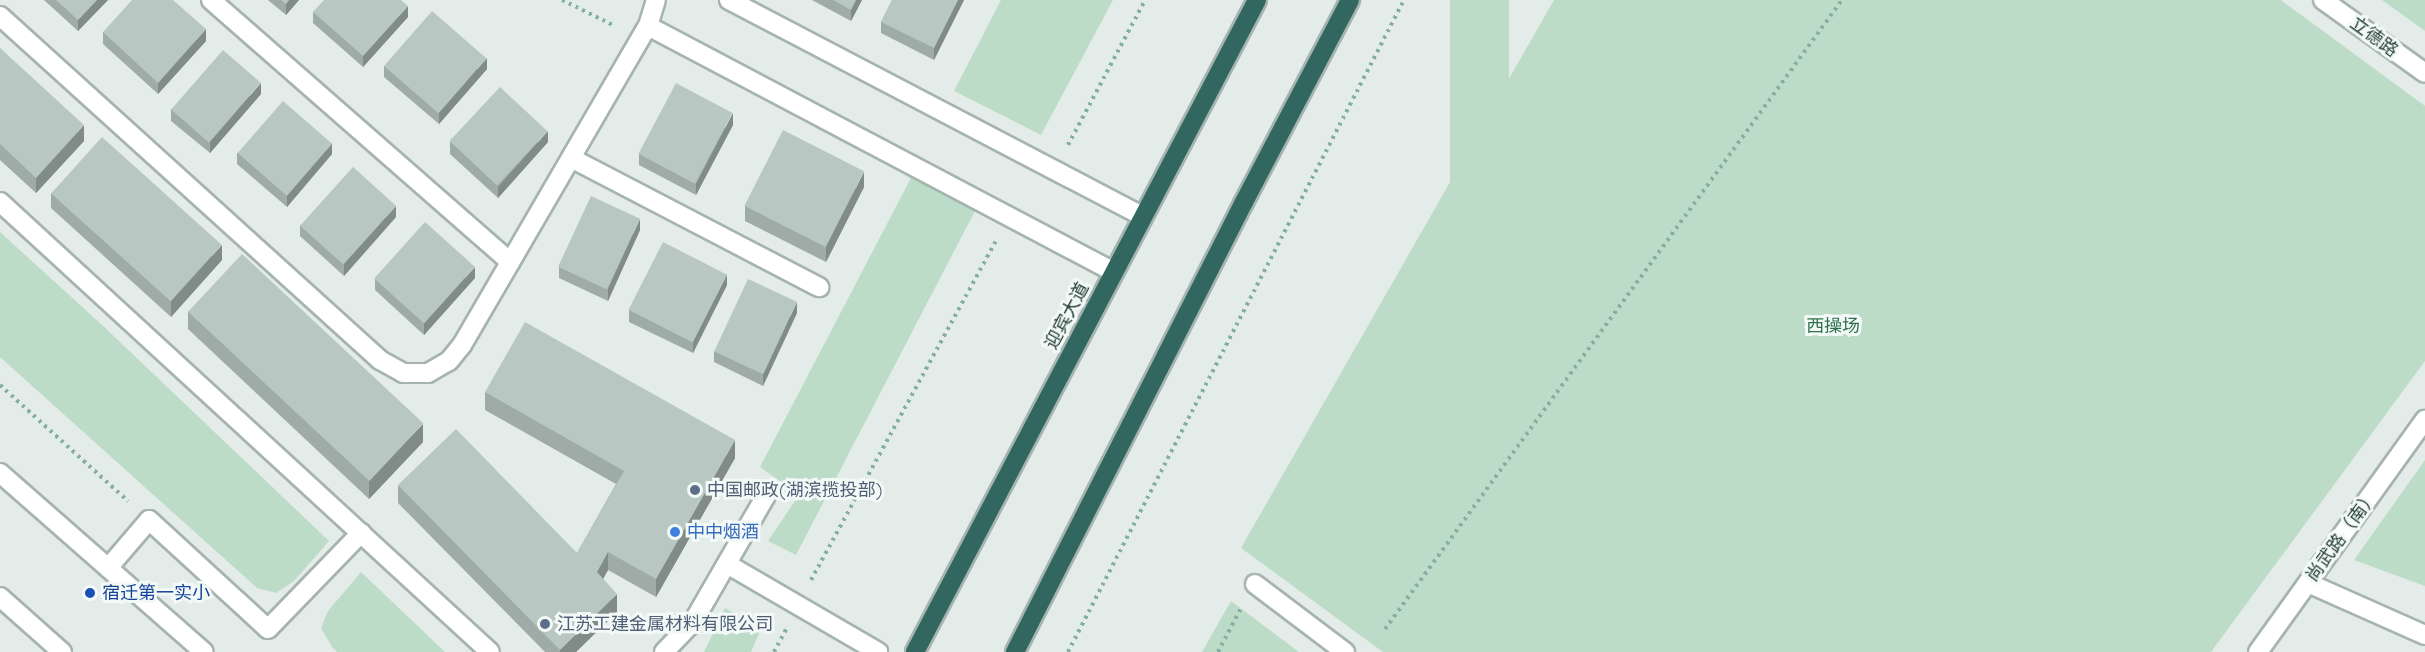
<!DOCTYPE html>
<html>
<head>
<meta charset="utf-8">
<style>
  body { margin:0 }
  #map { position:relative; width:2425px; height:652px; overflow:hidden; background:#e3ece9; font-family:Quicksand,"Noto Sans SC",sans-serif }
  div>[style] { position:absolute }
  .green>* { inset:0; background:#bddcc8; transform-origin:0 0 }
  .path>* { height:4px; margin-top:-2px; transform-origin:0; background:repeating-linear-gradient(90deg,#85aea4 0 3px,transparent 0 7.5px) }
  .roads { filter:drop-shadow(2px 0 #a6b4b0) drop-shadow(-2px 0 #a6b4b0) drop-shadow(0 2px #a6b4b0) drop-shadow(0 -2px #a6b4b0) }
  .lane>* { height:18px; margin:-9px; padding:0 9px; transform-origin:9px; border-radius:9px; background:#fff }
  .secondary>* { height:18px; margin:-9px; padding:0 9px; transform-origin:9px; border-radius:9px; background:#fff }
  .highway>* { height:18px; margin:-9px; padding:0 9px; transform-origin:9px; border-radius:9px; background:#316760 }
  .wall>* { inset:0; background:#9eaba7 }
  .shaded-wall>* { inset:0; background:#818b88 }
  .building>* { inset:0; background:#b8c7c2; transform-origin:0 0 }
  .dots>* { width:16px; height:16px; translate:-50% -50%; box-sizing:border-box; border:3px solid #f3f9f6; border-radius:50% }
  span { translate:-50% -50%; white-space:nowrap; text-align:center; line-height:1.15; -webkit-text-stroke:6px #f3f9f6; paint-order:stroke }
  .street-label { font-size:18px; color:#233c38 }
  .park-label { font-size:18px; color:#2f714e }
  .service-label { font-size:18px; color:#4e5e75 }
  .left { translate:0 -50%; text-align:left }
  .shop-label { font-size:18px; color:#366cbe }
  .transit-label { font-size:18px; color:#164399 }
</style>
</head>
<body>
<div id="map">
  <div class="green">
    <div style="clip-path:polygon(1001px 0,1113px 0,1041px 135px,954px 91px)"></div>
    <div style="left:1450px;top:0;width:59px;height:734px"></div>
    <div style="clip-path:polygon(1554px 0,2281px 0,2425px 106px,2425px 361px,2211px 652px,1383px 652px,1241px 548px)"></div>
    <div style="clip-path:polygon(2382px 0,2425px 0,2425px 31px)"></div>
    <div style="clip-path:polygon(912px 176px,975px 211px,796px 555px,768px 541px,799px 495px,760px 467px)"></div>
    <div style="clip-path:polygon(0 232px,101px 324px,329px 541px,294px 581px,276px 593px,257px 588px,0 357px)"></div>
    <div style="clip-path:polygon(2425px 460px,2425px 586px,2354px 560px)"></div>
    <div style="clip-path:polygon(361px 572px,445px 652px,337px 652px,332px 647px,321px 628px,328px 611px)"></div>
    <div style="clip-path:polygon(1231px 601px,1299px 652px,1202px 652px)"></div>
    <div style="clip-path:polygon(725px 608px,761px 629px,751px 652px,704px 652px)"></div>
  </div>
  <div class="path">
    <div style="left:562px;top:0;width:59px;rotate:26.1deg"></div>
    <div style="left:1068px;top:145px;width:164px;rotate:-62deg"></div>
    <div style="left:0;top:385px;width:173px;rotate:42.2deg"></div>
    <div style="left:811px;top:580px;width:386px;rotate:-61.4deg"></div>
    <div style="left:1385px;top:629px;width:777px;rotate:-54deg"></div>
    <div style="left:774px;top:652px;width:26px;rotate:-62deg"></div>
    <div style="left:1068px;top:652px;width:733px;rotate:-62.74deg"></div>
    <div style="left:1218px;top:652px;width:50px;rotate:-62.4deg"></div>
  </div>
  <div class="roads">
    <div class="lane">
      <div style="left:211px;top:0;width:398px;rotate:41.2deg"></div>
      <div style="left:729px;top:0;width:467px;rotate:27.6deg"></div>
      <div style="left:2323px;top:0;width:125px;rotate:35.6deg"></div>
      <div style="left:0;top:16px;width:513px;rotate:42.15deg"></div>
      <div style="left:380px;top:360px;width:26px;rotate:29deg"></div>
      <div style="left:403px;top:373px;width:25px"></div>
      <div style="left:428px;top:373px;width:24px;rotate:-30deg"></div>
      <div style="left:449px;top:361px;width:21px;rotate:-51deg"></div>
      <div style="left:462px;top:345px;width:369px;rotate:-59.8deg"></div>
      <div style="left:648px;top:26px;width:27px;rotate:-73deg"></div>
      <div style="left:648px;top:26px;width:527px;rotate:27.83deg"></div>
      <div style="left:571px;top:158px;width:280px;rotate:27.5deg"></div>
      <div style="left:0;top:202px;width:665px;rotate:42.56deg"></div>
      <div style="left:0;top:473px;width:271px;rotate:41.3deg"></div>
      <div style="left:727px;top:564px;width:175px;rotate:30.2deg"></div>
      <div style="left:108px;top:568px;width:63px;rotate:-49.5deg"></div>
      <div style="left:149px;top:520px;width:161px;rotate:42.5deg"></div>
      <div style="left:268px;top:629px;width:134px;rotate:-45.9deg"></div>
      <div style="left:2308px;top:583px;width:128px;rotate:24deg"></div>
      <div style="left:1255px;top:584px;width:113px;rotate:37.1deg"></div>
      <div style="left:664px;top:652px;width:42px;rotate:-46deg"></div>
      <div style="left:693px;top:622px;width:150px;rotate:-60deg"></div>
      <div style="left:2258px;top:652px;width:286px;rotate:-54.3deg"></div>
    </div>
    <div class="secondary">
      <div style="left:0;top:597px;width:83px;rotate:41.6deg"></div>
    </div>
    <div class="highway">
      <div style="left:915px;top:652px;width:736px;rotate:-62.32deg"></div>
      <div style="left:1015px;top:652px;width:505px;rotate:-63.03deg"></div>
      <div style="left:1244px;top:202px;width:228px;rotate:-62.3deg"></div>
    </div>
  </div>
  <div class="wall">
    <div style="clip-path:polygon(44px 0,108px 0,78px 31px)"></div>
    <div style="clip-path:polygon(268px 0,299px 0,286px 15px)"></div>
    <div style="clip-path:polygon(812px 0,862px 0,851px 21px)"></div>
    <div style="clip-path:polygon(892px 0,964px 0,934px 60px,881px 33px,881px 22px)"></div>
    <div style="clip-path:polygon(313px 12px,408px 17px,363px 67px,313px 23px)"></div>
    <div style="clip-path:polygon(103px 32px,206px 41px,158px 94px,103px 44px)"></div>
    <div style="clip-path:polygon(0 48px,84px 141px,36px 193px,0 160px)"></div>
    <div style="clip-path:polygon(384px 66px,487px 69px,439px 124px,384px 77px)"></div>
    <div style="clip-path:polygon(261px 94px,210px 153px,171px 121px,171px 109px)"></div>
    <div style="clip-path:polygon(733px 125px,696px 195px,639px 165px,639px 154px)"></div>
    <div style="clip-path:polygon(450px 142px,548px 142px,498px 198px,450px 154px)"></div>
    <div style="clip-path:polygon(237px 153px,332px 154px,287px 207px,237px 164px)"></div>
    <div style="clip-path:polygon(864px 187px,826px 262px,745px 221px,745px 206px)"></div>
    <div style="clip-path:polygon(51px 193px,222px 260px,171px 317px,51px 208px)"></div>
    <div style="clip-path:polygon(396px 217px,344px 276px,300px 236px,300px 225px)"></div>
    <div style="clip-path:polygon(640px 230px,608px 301px,559px 278px,559px 267px)"></div>
    <div style="clip-path:polygon(475px 278px,424px 335px,375px 290px,375px 279px)"></div>
    <div style="clip-path:polygon(727px 285px,693px 353px,629px 322px,629px 310px)"></div>
    <div style="clip-path:polygon(188px 311px,423px 442px,369px 499px,188px 329px)"></div>
    <div style="clip-path:polygon(797px 313px,763px 386px,714px 362px,714px 351px)"></div>
    <div style="clip-path:polygon(485px 392px,735px 458px,656px 597px,608px 570px,603px 579px,617px 612px,576px 652px,545px 652px,398px 503px,398px 485px,577px 553px,616px 484px,485px 410px)"></div>
  </div>
  <div class="shaded-wall">
    <div style="clip-path:polygon(97px 0,108px 0,78px 31px,78px 20px)"></div>
    <div style="clip-path:polygon(289px 0,299px 0,286px 15px,286px 4px)"></div>
    <div style="clip-path:polygon(856px 0,862px 0,851px 21px,851px 10px)"></div>
    <div style="clip-path:polygon(958px 0,964px 0,934px 60px,934px 48px)"></div>
    <div style="clip-path:polygon(408px 6px,408px 17px,363px 67px,363px 56px)"></div>
    <div style="clip-path:polygon(206px 29px,206px 41px,158px 94px,158px 83px)"></div>
    <div style="clip-path:polygon(487px 58px,487px 69px,439px 124px,439px 113px)"></div>
    <div style="clip-path:polygon(261px 83px,261px 94px,210px 153px,210px 142px)"></div>
    <div style="clip-path:polygon(733px 113px,733px 125px,696px 195px,696px 184px)"></div>
    <div style="clip-path:polygon(84px 125px,84px 141px,36px 193px,36px 178px)"></div>
    <div style="clip-path:polygon(548px 131px,548px 142px,498px 198px,498px 187px)"></div>
    <div style="clip-path:polygon(332px 143px,332px 154px,287px 207px,287px 196px)"></div>
    <div style="clip-path:polygon(864px 172px,864px 187px,826px 262px,826px 247px)"></div>
    <div style="clip-path:polygon(396px 206px,396px 217px,344px 276px,344px 264px)"></div>
    <div style="clip-path:polygon(640px 219px,640px 230px,608px 301px,608px 289px)"></div>
    <div style="clip-path:polygon(222px 245px,222px 260px,171px 317px,171px 301px)"></div>
    <div style="clip-path:polygon(475px 267px,475px 278px,424px 335px,424px 324px)"></div>
    <div style="clip-path:polygon(727px 274px,727px 285px,693px 353px,693px 342px)"></div>
    <div style="clip-path:polygon(797px 302px,797px 313px,763px 386px,763px 375px)"></div>
    <div style="clip-path:polygon(423px 424px,423px 442px,369px 499px,369px 481px)"></div>
    <div style="clip-path:polygon(735px 440px,735px 458px,656px 597px,656px 579px)"></div>
    <div style="clip-path:polygon(608px 552px,608px 570px,597px 590px,597px 572px)"></div>
    <div style="clip-path:polygon(617px 594px,617px 612px,576px 652px,560px 652px,560px 650px)"></div>
  </div>
  <div class="building">
    <div style="clip-path:polygon(56px 0,97px 0,78px 20px)"></div>
    <div style="clip-path:polygon(132px 0,173px 0,206px 29px,158px 83px,103px 32px)"></div>
    <div style="clip-path:polygon(281px 0,289px 0,286px 4px)"></div>
    <div style="clip-path:polygon(324px 0,401px 0,408px 6px,363px 56px,313px 12px)"></div>
    <div style="clip-path:polygon(833px 0,856px 0,851px 10px)"></div>
    <div style="clip-path:polygon(892px 0,958px 0,934px 48px,881px 22px)"></div>
    <div style="left:432px;top:11px;width:72px;height:73px;rotate:41deg"></div>
    <div style="clip-path:polygon(0 48px,84px 125px,36px 178px,0 144px)"></div>
    <div style="left:223px;top:50px;width:50px;height:79px;rotate:41deg"></div>
    <div style="left:676px;top:83px;width:64px;height:80px;rotate:28deg"></div>
    <div style="left:500px;top:87px;width:65px;height:74px;rotate:43deg"></div>
    <div style="left:283px;top:101px;width:65px;height:69px;rotate:41deg"></div>
    <div style="left:783px;top:130px;width:91px;height:85px;rotate:27deg"></div>
    <div style="left:102px;top:137px;width:161px;height:76px;rotate:42deg"></div>
    <div style="left:353px;top:167px;width:58px;height:79px;rotate:42deg"></div>
    <div style="left:591px;top:196px;width:54px;height:78px;rotate:25deg"></div>
    <div style="left:425px;top:222px;width:67px;height:76px;rotate:42deg"></div>
    <div style="left:663px;top:242px;width:72px;height:76px;rotate:27deg"></div>
    <div style="left:242px;top:254px;width:248px;height:79px;rotate:43deg"></div>
    <div style="left:748px;top:279px;width:54px;height:80px;rotate:25deg"></div>
    <div style="clip-path:polygon(525px 322px,735px 440px,656px 579px,608px 552px,597px 572px,617px 594px,560px 650px,398px 485px,456px 429px,577px 553px,624px 471px,485px 392px)"></div>
  </div>
  <div class="dots">
    <div style="left:695px;top:490px;background:#5c6f8a"></div>
    <div style="left:675px;top:532px;background:#3f7fe0"></div>
    <div style="left:90px;top:593px;background:#1a4fb4"></div>
    <div style="left:545px;top:624px;background:#5c6f8a"></div>
  </div>
  <div class="street-label">
    <span style="left:2374px;top:37px;rotate:36deg">立德路</span>
    <span style="left:1067px;top:316px;rotate:-62deg">迎宾大道</span>
    <span style="left:2342px;top:536px;rotate:-54deg">尚武路（南）</span>
  </div>
  <div class="park-label">
    <span style="left:1833px;top:326px">西操场</span>
  </div>
  <div class="service-label">
    <span class="left" style="left:707px;top:490px">中国邮政(湖滨揽投部)</span>
    <span class="left" style="left:557px;top:624px">江苏工建金属材料有限公司</span>
  </div>
  <div class="shop-label">
    <span class="left" style="left:687px;top:532px">中中烟酒</span>
  </div>
  <div class="transit-label">
    <span class="left" style="left:102px;top:593px">宿迁第一实小</span>
  </div>
</div>
</body>
</html>
